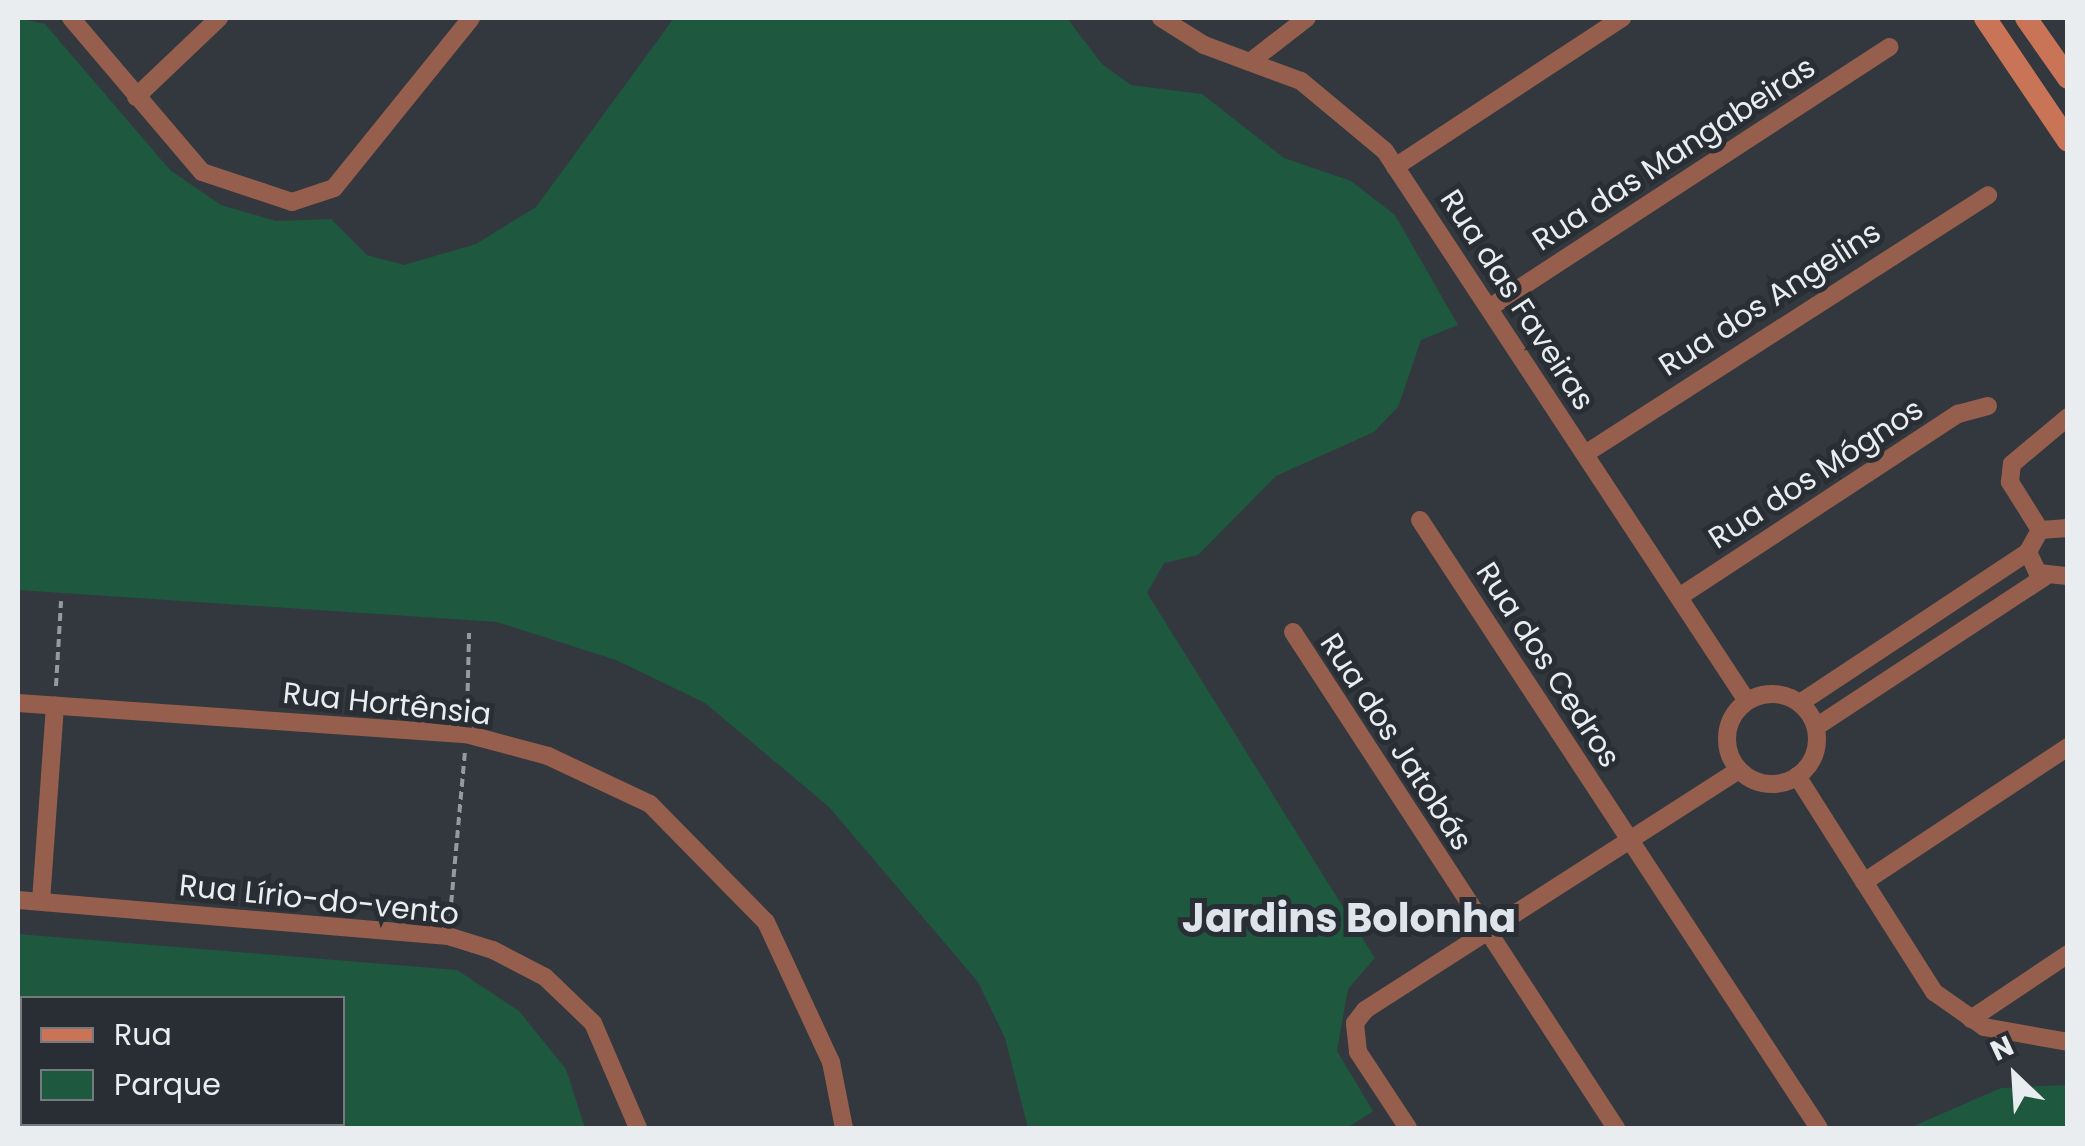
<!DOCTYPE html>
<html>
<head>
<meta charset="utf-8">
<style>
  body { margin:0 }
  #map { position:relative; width:2085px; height:1146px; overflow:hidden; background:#32383d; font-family:Poppins,sans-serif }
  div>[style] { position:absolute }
  .green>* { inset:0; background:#1d583f }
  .path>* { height:4px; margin-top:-2px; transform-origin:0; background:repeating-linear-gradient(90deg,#959a9e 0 8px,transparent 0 13px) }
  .street>* { height:18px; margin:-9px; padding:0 9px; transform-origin:9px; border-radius:9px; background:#965f4d }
  .street>.ring { margin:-9px; padding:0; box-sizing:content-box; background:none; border:18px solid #965f4d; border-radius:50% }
  .secondary>* { height:22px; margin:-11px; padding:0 11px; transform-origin:11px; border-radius:11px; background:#c97456 }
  span { translate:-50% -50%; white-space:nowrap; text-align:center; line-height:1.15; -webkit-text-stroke:10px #282e33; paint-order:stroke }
  .street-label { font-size:30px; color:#e9edf0 }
  .district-label { font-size:40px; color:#dde4eb; font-weight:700 }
  .frame { position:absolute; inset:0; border:20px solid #e9edf0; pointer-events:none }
  .legend { position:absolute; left:20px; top:996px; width:325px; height:130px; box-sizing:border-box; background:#282e33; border:2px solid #757a7f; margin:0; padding:12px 18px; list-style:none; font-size:30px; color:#e9edf0 }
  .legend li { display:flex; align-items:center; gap:20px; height:50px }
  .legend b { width:50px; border:2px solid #757a7f }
  .north { position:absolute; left:1965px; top:1026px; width:100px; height:100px; -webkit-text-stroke:8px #282e33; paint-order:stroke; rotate:335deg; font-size:28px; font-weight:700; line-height:40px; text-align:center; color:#e9edf0 }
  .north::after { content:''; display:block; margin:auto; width:35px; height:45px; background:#e9edf0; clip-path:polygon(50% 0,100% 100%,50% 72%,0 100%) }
</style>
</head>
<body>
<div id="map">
  <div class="green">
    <div style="clip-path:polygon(18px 18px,45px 24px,170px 170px,221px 205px,276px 221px,331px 219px,367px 255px,404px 265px,476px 244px,536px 207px,674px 18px,1067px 18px,1102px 64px,1131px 85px,1202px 94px,1284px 158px,1351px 181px,1395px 215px,1458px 325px,1421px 340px,1398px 407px,1374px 432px,1276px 476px,1198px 555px,1164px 563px,1147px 593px,1375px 958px,1348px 989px,1337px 1051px,1373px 1111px,1347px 1128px,1028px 1128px,1005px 1038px,978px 982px,829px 807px,705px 703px,616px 660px,497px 622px,18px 590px)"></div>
    <div style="clip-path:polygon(evenodd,18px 934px,457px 970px,519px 1011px,566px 1069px,585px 1128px,18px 1128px,18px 934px,342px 998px,342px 1124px,22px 1124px,22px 998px,342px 998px)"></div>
    <div style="clip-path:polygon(2067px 1085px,2067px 1128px,1909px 1128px,2001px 1088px)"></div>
  </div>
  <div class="path">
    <div style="left:56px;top:686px;width:85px;rotate:-86.6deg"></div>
    <div style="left:467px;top:717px;width:84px;rotate:-88.6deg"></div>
    <div style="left:450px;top:916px;width:165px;rotate:-84.8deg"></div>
  </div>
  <div class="street">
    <div style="left:71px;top:18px;width:202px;rotate:49.6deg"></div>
    <div style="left:202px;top:172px;width:95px;rotate:18.4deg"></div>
    <div style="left:292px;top:202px;width:44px;rotate:-18.4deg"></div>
    <div style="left:334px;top:188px;width:218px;rotate:-51.1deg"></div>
    <div style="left:1161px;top:18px;width:51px;rotate:32.1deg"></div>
    <div style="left:1204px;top:45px;width:103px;rotate:20.4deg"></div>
    <div style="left:1301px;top:81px;width:109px;rotate:39.8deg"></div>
    <div style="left:1385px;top:151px;width:658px;rotate:56.65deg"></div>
    <div style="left:1250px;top:62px;width:72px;rotate:-37.7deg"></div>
    <div style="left:136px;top:97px;width:115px;rotate:-43.6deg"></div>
    <div style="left:1395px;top:167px;width:272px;rotate:-33.3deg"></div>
    <div style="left:1489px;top:308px;width:478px;rotate:-33.1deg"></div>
    <div style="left:1585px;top:454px;width:479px;rotate:-32.7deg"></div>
    <div style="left:1420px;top:520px;width:727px;rotate:56.73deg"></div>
    <div style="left:2068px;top:528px;width:28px;rotate:176deg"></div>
    <div style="left:2040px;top:530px;width:25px;rotate:119deg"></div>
    <div style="left:2028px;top:552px;width:23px;rotate:65deg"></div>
    <div style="left:2038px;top:573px;width:30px;rotate:6deg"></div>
    <div style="left:2040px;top:530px;width:57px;rotate:-122deg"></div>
    <div style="left:2010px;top:482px;width:18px;rotate:-84deg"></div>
    <div style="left:2012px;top:464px;width:73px;rotate:-40deg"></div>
    <div style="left:1679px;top:597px;width:334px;rotate:-33.3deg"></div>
    <div style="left:1958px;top:414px;width:31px;rotate:-15deg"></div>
    <div style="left:1293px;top:632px;width:592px;rotate:56.93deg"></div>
    <div class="ring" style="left:1727px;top:694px;width:72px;height:72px"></div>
    <div style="left:18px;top:703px;width:449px;rotate:4deg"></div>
    <div style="left:466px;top:734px;width:85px;rotate:15deg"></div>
    <div style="left:548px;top:756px;width:113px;rotate:25.2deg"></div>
    <div style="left:650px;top:804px;width:165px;rotate:45.5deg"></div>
    <div style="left:766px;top:922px;width:154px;rotate:65.1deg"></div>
    <div style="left:831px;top:1062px;width:67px;rotate:78.9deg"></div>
    <div style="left:1800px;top:703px;width:273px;rotate:-33.5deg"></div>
    <div style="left:1816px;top:727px;width:273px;rotate:-33.3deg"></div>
    <div style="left:1797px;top:776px;width:256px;rotate:57.6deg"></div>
    <div style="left:1934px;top:992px;width:61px;rotate:35deg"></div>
    <div style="left:1984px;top:1027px;width:85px;rotate:10.1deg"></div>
    <div style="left:1864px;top:882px;width:245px;rotate:-33.5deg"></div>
    <div style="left:18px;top:900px;width:432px;rotate:4.8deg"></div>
    <div style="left:448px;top:936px;width:47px;rotate:17.3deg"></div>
    <div style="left:493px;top:950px;width:59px;rotate:27.4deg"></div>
    <div style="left:545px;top:977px;width:66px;rotate:43.8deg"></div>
    <div style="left:593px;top:1023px;width:114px;rotate:66.8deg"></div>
    <div style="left:41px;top:901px;width:196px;rotate:-85.9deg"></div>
    <div style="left:1971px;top:1019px;width:117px;rotate:-33.8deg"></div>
    <div style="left:1408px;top:1128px;width:91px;rotate:-123.3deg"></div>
    <div style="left:1358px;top:1052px;width:29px;rotate:-96deg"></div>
    <div style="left:1355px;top:1023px;width:16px;rotate:-52deg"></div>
    <div style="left:1365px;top:1010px;width:444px;rotate:-32.7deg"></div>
  </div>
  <div class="secondary">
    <div style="left:1985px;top:18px;width:148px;rotate:56deg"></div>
    <div style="left:2026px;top:18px;width:73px;rotate:55deg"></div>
  </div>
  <div class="street-label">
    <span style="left:1674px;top:154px;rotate:-33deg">Rua das Mangabeiras</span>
    <span style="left:1770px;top:299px;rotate:-33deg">Rua dos Angelins</span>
    <span style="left:1517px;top:300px;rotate:57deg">Rua das Faveiras</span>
    <span style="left:1816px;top:474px;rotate:-33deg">Rua dos Mógnos</span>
    <span style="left:1548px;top:665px;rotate:57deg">Rua dos Cedros</span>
    <span style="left:387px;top:704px;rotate:6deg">Rua Hortênsia</span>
    <span style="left:1396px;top:742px;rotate:57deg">Rua dos Jatobás</span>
    <span style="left:319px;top:900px;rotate:6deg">Rua Lírio-do-vento</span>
  </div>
  <div class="district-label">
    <span style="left:1349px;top:918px">Jardins Bolonha</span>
  </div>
  <div class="frame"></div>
  <ul class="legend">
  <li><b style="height:12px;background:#c97456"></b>Rua</li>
  <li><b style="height:28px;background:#1d583f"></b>Parque</li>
  </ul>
  <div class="north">N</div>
</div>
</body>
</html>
